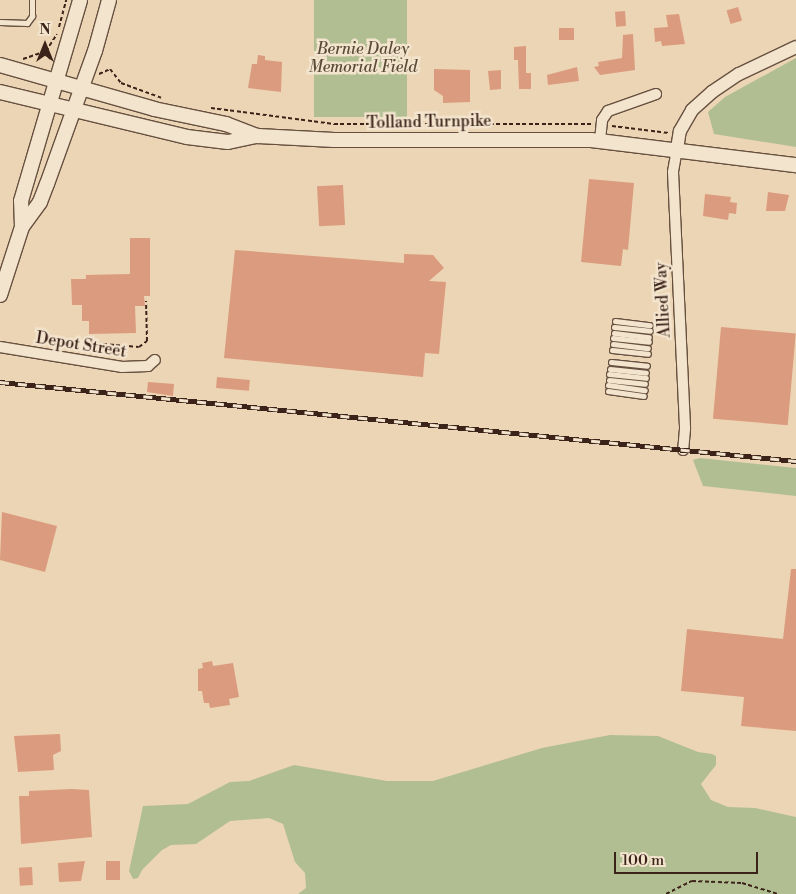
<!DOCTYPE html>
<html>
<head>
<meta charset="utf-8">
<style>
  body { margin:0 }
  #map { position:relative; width:796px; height:894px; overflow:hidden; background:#ecd5b4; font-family:"Libre Bodoni",serif }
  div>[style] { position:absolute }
  .green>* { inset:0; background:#b1be92; transform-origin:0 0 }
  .building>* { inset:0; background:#db9b7e; transform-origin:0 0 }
  .path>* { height:2px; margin-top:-1px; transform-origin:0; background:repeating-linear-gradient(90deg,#3b2319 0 4px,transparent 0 6.5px) }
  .roads { filter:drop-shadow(1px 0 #675040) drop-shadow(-1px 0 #675040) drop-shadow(0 1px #675040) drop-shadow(0 -1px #675040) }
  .service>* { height:5px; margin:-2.5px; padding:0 2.5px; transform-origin:2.5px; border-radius:2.5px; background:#f3e4ce }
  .minor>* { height:10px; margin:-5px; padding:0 5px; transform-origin:5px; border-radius:5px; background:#f3e4ce }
  .tertiary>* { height:12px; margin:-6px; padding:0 6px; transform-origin:6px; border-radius:6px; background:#f3e4ce }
  .secondary>* { height:14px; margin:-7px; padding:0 7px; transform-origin:7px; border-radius:7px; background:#f3e4ce }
  .rail>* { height:5px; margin-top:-2.5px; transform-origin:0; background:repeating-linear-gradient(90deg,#f3e4ce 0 9px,#3b2319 0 18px); box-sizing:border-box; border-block:1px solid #3b2319 }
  span { translate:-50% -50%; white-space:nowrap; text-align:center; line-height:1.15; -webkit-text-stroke:5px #f3e4ce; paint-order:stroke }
  .park-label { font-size:16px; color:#584a37; font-style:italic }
  .street-label { font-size:16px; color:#3b2319 }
  .north { position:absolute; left:20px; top:20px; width:50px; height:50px; -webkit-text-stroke:4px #f3e4ce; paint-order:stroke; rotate:0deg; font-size:14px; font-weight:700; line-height:20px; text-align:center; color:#3b2319 }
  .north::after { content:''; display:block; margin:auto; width:18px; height:22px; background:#3b2319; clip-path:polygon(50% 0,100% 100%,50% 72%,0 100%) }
  .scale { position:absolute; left:614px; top:852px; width:144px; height:22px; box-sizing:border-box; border:2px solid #3b2319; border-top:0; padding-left:6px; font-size:15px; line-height:18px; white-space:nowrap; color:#3b2319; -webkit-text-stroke:4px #f3e4ce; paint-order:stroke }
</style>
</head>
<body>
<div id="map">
  <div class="green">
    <div style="left:314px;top:0;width:93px;height:117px"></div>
    <div style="clip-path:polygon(796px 58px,796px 147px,714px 134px,708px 112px,725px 97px)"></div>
    <div style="clip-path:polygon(700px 458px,796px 468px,796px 496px,703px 486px,693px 460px)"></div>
    <div style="clip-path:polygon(610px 735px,658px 736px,698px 752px,712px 754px,716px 756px,716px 765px,701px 784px,711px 800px,728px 807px,755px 808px,796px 817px,796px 894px,298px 894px,306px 888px,305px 873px,295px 862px,283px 824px,269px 818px,230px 821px,196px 844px,171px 845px,162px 850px,142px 870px,138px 878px,133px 879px,129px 871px,143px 806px,188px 804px,230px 782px,249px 781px,294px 765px,387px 781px,433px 781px,542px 748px)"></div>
  </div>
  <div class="building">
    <div style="left:738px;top:7px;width:14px;height:12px;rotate:73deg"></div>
    <div style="left:625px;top:11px;width:15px;height:10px;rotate:86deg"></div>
    <div style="clip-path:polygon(679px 14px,685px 44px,662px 46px,661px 41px,655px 42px,654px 28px,668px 27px,666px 15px)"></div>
    <div style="left:559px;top:28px;width:15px;height:12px"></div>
    <div style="clip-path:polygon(633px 34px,635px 70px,600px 75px,594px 67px,599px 66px,598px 62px,622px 58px,623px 35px)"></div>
    <div style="clip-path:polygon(526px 46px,526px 73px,531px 73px,531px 89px,519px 89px,518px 60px,514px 60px,514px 47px)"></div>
    <div style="clip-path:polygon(258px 55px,265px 56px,265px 60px,282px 62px,281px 92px,248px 88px,252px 64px,257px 64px)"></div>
    <div style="clip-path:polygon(577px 67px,579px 81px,548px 85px,547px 75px)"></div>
    <div style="clip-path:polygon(434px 69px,470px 70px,470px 102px,443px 103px,443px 96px,434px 90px)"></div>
    <div style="clip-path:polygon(501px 70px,501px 89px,490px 90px,488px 71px)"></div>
    <div style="clip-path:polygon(589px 179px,634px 183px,628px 250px,623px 249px,621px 266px,581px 262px)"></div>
    <div style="left:343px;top:185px;width:40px;height:26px;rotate:87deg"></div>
    <div style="clip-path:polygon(768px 192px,789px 195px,785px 211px,766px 211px)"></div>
    <div style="clip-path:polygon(705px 194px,731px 197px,730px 202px,737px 203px,736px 214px,729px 213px,728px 220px,703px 216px)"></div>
    <div style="clip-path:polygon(130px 238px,150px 238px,150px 296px,144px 296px,145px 306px,135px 306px,136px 333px,89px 334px,89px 321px,82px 321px,82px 305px,72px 305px,71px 279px,86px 279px,86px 275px,130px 274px)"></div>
    <div style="clip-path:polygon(235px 250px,404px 263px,404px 254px,433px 255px,444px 268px,429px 281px,446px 282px,439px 354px,425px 353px,423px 377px,224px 358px)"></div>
    <div style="left:721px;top:327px;width:75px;height:92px;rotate:5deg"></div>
    <div style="left:217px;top:377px;width:33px;height:11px;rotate:5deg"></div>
    <div style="clip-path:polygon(148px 382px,174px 384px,173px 396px,147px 392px)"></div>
    <div style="clip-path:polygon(2px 512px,57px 526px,45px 572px,0 560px)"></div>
    <div style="clip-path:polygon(791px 569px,796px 569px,796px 731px,741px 726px,744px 697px,681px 691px,687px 629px,783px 639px)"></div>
    <div style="clip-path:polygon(212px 661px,213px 666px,233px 663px,239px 697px,229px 699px,230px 705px,210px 708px,209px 703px,204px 703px,202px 691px,198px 691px,198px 669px,203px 668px,202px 663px)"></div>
    <div style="clip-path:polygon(60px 734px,61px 751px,53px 755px,54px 770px,18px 772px,14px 736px)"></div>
    <div style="clip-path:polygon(72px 789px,89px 790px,92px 837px,21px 844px,19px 796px,29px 796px,29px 791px)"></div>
    <div style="clip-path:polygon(85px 861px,81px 881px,59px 882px,58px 863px)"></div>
    <div style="left:120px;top:861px;width:19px;height:14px;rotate:90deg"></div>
    <div style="left:32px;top:867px;width:18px;height:13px;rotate:87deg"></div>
  </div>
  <div class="path">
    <div style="left:59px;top:27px;width:28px;rotate:-75deg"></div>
    <div style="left:46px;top:51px;width:9px;rotate:63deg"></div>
    <div style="left:23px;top:59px;width:24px;rotate:-19deg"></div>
    <div style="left:46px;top:51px;width:20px;rotate:-57deg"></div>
    <div style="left:99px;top:74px;width:12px;rotate:-24deg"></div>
    <div style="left:110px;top:69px;width:18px;rotate:52deg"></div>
    <div style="left:121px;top:83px;width:44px;rotate:20.1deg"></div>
    <div style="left:211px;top:108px;width:124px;rotate:7.4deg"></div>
    <div style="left:334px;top:124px;width:258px"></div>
    <div style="left:612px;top:126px;width:57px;rotate:7deg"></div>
    <div style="left:58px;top:340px;width:81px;rotate:4.9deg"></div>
    <div style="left:139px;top:347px;width:10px;rotate:-37deg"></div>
    <div style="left:147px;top:341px;width:40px;rotate:-91.4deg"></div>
    <div style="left:666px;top:894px;width:29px;rotate:-27deg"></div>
    <div style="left:692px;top:881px;width:50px;rotate:2.3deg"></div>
    <div style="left:742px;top:883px;width:38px;rotate:17deg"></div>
  </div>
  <div class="roads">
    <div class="service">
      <div style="left:0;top:22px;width:27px;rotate:2deg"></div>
      <div style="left:27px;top:23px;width:9px;rotate:-54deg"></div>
      <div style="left:32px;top:16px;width:16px;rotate:-90deg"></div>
      <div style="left:615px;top:321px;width:35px;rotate:7deg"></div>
      <div style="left:614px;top:327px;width:36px;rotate:6deg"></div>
      <div style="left:614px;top:333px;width:35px;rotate:7deg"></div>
      <div style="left:613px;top:338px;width:36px;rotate:6deg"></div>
      <div style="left:613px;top:344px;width:35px;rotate:7deg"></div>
      <div style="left:612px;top:350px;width:36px;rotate:6deg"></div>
      <div style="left:611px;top:362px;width:36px;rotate:6deg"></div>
      <div style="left:610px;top:369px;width:36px;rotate:6deg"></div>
      <div style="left:609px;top:374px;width:37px;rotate:6deg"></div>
      <div style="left:609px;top:380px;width:36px;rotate:6deg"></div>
      <div style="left:608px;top:385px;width:37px;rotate:8deg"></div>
      <div style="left:608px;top:391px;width:36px;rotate:8deg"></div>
    </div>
    <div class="minor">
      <div style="left:600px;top:140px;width:20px;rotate:-84deg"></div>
      <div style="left:602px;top:120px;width:11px;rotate:-56deg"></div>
      <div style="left:608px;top:111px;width:51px;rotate:-19.5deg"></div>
      <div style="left:677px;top:149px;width:23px;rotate:100deg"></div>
      <div style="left:673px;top:172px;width:257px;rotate:87.3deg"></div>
      <div style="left:685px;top:429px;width:21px;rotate:95deg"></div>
      <div style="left:0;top:347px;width:124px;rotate:9.3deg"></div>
      <div style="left:122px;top:367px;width:26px;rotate:-2deg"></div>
      <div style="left:148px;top:366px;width:9px;rotate:-41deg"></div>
    </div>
    <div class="tertiary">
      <div style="left:677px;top:149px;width:18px;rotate:-81deg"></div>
      <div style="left:680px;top:131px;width:24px;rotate:-60deg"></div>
      <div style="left:692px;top:110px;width:27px;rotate:-42deg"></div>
      <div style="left:712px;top:92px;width:32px;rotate:-34deg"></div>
      <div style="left:739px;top:74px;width:63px;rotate:-25.3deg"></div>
    </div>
    <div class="secondary">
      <div style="left:0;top:65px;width:160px;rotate:15.9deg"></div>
      <div style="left:154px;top:109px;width:74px;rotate:11.8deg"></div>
      <div style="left:226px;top:124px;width:34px;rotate:21deg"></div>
      <div style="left:258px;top:136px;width:76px;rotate:3deg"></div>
      <div style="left:334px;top:140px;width:257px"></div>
      <div style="left:591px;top:140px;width:207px;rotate:7deg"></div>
      <div style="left:0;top:92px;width:192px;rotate:13.5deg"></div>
      <div style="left:187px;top:137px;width:41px;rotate:7deg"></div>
      <div style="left:228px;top:142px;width:30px;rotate:-12deg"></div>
      <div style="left:22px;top:227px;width:26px;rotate:-92deg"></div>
      <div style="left:21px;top:201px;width:209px;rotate:-73.6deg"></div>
      <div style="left:0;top:295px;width:71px;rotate:-72.1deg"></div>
      <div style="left:22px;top:227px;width:31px;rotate:-54deg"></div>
      <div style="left:40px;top:202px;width:19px;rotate:-69deg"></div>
      <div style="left:47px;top:184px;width:141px;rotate:-70.2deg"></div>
      <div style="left:95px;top:51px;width:53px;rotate:-74.6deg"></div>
    </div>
  </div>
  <div class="rail">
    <div style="left:0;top:382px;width:800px;rotate:5.67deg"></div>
  </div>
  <div class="park-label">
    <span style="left:363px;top:58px">Bernie Daley<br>Memorial Field</span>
  </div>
  <div class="street-label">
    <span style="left:429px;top:122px;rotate:-1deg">Tolland Turnpike</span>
    <span style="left:663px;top:300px;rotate:-93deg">Allied Way</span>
    <span style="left:81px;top:345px;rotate:9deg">Depot Street</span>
  </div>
  <div class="north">N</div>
  <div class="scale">100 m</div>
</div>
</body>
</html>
